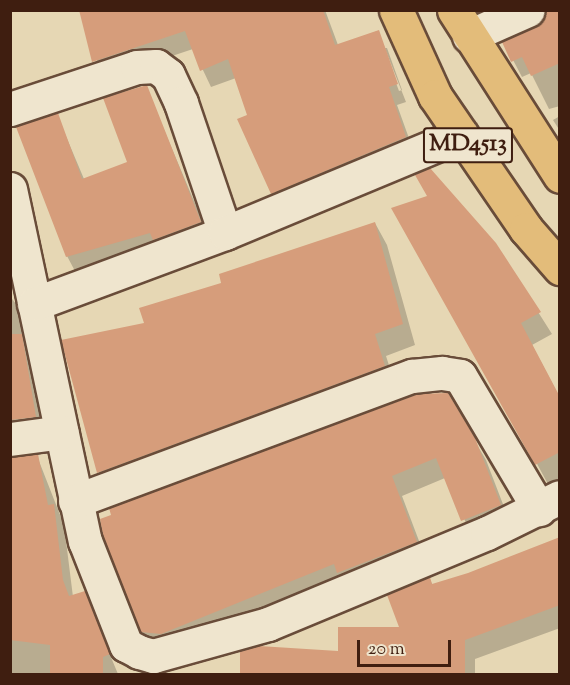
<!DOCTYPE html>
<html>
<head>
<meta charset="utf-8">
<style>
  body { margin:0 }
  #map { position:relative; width:570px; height:685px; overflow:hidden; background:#e6d7b4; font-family:"Sorts Mill Goudy",serif }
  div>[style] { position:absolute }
  .shadow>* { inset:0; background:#0003 }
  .building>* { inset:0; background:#d69d7b }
  .roads { filter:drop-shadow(2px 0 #694c39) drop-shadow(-2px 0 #694c39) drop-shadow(0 2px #694c39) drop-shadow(0 -2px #694c39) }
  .minor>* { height:33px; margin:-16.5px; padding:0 16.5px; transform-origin:16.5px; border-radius:16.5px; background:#efe5ce }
  .major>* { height:33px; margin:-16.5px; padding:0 16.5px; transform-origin:16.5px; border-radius:16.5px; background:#e3bc7a }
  span { translate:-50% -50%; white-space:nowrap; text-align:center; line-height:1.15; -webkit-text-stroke:4.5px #efe5ce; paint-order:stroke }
  .shield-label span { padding:2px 4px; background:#efe5ce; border:2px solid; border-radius:4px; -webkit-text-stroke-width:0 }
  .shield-label { font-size:24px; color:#3f1e10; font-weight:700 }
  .frame { position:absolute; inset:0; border:12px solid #3f1e10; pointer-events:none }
  .scale { position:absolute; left:357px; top:640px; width:94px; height:27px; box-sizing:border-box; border:3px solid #3f1e10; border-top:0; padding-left:8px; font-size:18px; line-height:21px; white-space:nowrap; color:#3f1e10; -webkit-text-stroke:4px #efe5ce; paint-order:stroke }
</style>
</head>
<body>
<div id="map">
  <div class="shadow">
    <div style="clip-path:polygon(evenodd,81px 10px,325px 10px,338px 45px,378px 31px,406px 102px,397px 105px,415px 155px,282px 210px,236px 78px,211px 87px,193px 49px,103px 79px,81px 10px,383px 48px,387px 48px,402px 90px,399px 91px,383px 48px)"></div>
    <div style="clip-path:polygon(545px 10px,560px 10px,560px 106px,549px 109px,531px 73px,522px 77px,504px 43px,544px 22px)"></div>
    <div style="clip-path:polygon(146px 87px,210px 239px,76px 273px,67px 256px,57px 115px,84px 179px,129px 163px)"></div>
    <div style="clip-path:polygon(560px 116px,560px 131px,553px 120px)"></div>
    <div style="clip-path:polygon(375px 223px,387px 245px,415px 345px,386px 356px,396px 387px,111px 493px,99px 472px,146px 324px,223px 284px)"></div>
    <div style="clip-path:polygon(495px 244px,552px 334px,532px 345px,560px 398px,560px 481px,549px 486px,481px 360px)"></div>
    <div style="clip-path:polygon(10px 296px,24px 315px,46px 436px,10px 443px)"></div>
    <div style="clip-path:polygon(447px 394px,486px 460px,511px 525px,474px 540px,445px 478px,402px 496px,427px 562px,154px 651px,142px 631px)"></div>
    <div style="clip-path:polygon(37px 456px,64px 525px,73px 597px,84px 593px,118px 674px,10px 674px,10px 458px)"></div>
    <div style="clip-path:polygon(560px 538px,560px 628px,475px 659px,475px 674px,241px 674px,340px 653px,401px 628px,429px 579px,433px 585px,469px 574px)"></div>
  </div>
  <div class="building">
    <div style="clip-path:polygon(79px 10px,323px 10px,335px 45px,379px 30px,398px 84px,389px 87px,406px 137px,271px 194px,237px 119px,247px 115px,228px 59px,200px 71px,185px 31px,92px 62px)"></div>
    <div style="clip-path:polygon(546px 10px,560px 10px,560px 63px,531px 76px,522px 57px,511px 62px,502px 42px,536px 27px)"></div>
    <div style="clip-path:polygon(147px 85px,201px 222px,153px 240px,150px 233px,66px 257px,16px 127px,58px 113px,82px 179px,127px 162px,103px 98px)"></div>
    <div style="clip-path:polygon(430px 168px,496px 243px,541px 312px,521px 323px,560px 397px,560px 452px,535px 465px,391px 208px,427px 196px,415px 175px)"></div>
    <div style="clip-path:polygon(375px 222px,403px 324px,375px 334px,385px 366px,97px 473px,61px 340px,144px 323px,139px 308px,221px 283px,219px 274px)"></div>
    <div style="clip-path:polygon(10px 334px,22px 334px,36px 417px,10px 420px)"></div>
    <div style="clip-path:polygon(448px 393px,475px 438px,501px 505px,461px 521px,436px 458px,392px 476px,417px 542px,337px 573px,334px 564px,161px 634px,141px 632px,103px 536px,100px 519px,111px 515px,109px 508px,418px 394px)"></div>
    <div style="clip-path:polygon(38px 454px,48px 505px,54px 504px,63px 580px,69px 596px,85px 591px,110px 654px,103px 657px,103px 675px,50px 675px,50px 645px,10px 640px,10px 457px)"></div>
    <div style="clip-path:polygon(560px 537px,560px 605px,465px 640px,465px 675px,240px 675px,240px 651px,259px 646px,338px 651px,338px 627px,399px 627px,387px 595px,430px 577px,432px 584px,468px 573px)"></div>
  </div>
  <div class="roads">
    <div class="minor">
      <div style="left:469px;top:36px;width:64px;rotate:-23.8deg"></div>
      <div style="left:10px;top:109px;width:134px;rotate:-18.3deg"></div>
      <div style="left:137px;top:67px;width:19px;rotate:-3deg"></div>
      <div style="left:156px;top:66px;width:15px;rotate:37deg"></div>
      <div style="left:168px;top:75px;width:31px;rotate:65deg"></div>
      <div style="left:181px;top:103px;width:137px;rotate:71.3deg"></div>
      <div style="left:10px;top:189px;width:360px;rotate:78deg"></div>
      <div style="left:85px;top:541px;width:112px;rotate:68.5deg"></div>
      <div style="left:126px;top:645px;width:15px;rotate:28deg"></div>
      <div style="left:139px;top:652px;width:15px;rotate:16deg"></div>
      <div style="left:153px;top:656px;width:119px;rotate:-15.5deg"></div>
      <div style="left:268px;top:624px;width:237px;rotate:-22.6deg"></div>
      <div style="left:487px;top:533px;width:81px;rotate:-26.3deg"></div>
      <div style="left:34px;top:304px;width:204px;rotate:-20.4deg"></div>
      <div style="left:225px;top:233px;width:256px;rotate:-22.6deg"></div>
      <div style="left:10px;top:439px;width:52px;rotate:-7.7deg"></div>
      <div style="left:75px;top:501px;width:359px;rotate:-20.4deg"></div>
      <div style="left:412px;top:376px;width:30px;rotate:-6deg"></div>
      <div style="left:442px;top:373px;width:18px;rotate:9deg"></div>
      <div style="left:460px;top:376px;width:155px;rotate:59.3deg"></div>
    </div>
    <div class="major">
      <div style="left:396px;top:10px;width:94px;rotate:65.6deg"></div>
      <div style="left:435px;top:96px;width:161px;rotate:55.6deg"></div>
      <div style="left:526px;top:229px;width:52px;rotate:48.9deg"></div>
      <div style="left:454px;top:10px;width:197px;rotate:57.4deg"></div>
    </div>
  </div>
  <div class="shield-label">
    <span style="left:468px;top:145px">MD4513</span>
  </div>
  <div class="frame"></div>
  <div class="scale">20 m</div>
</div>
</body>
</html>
